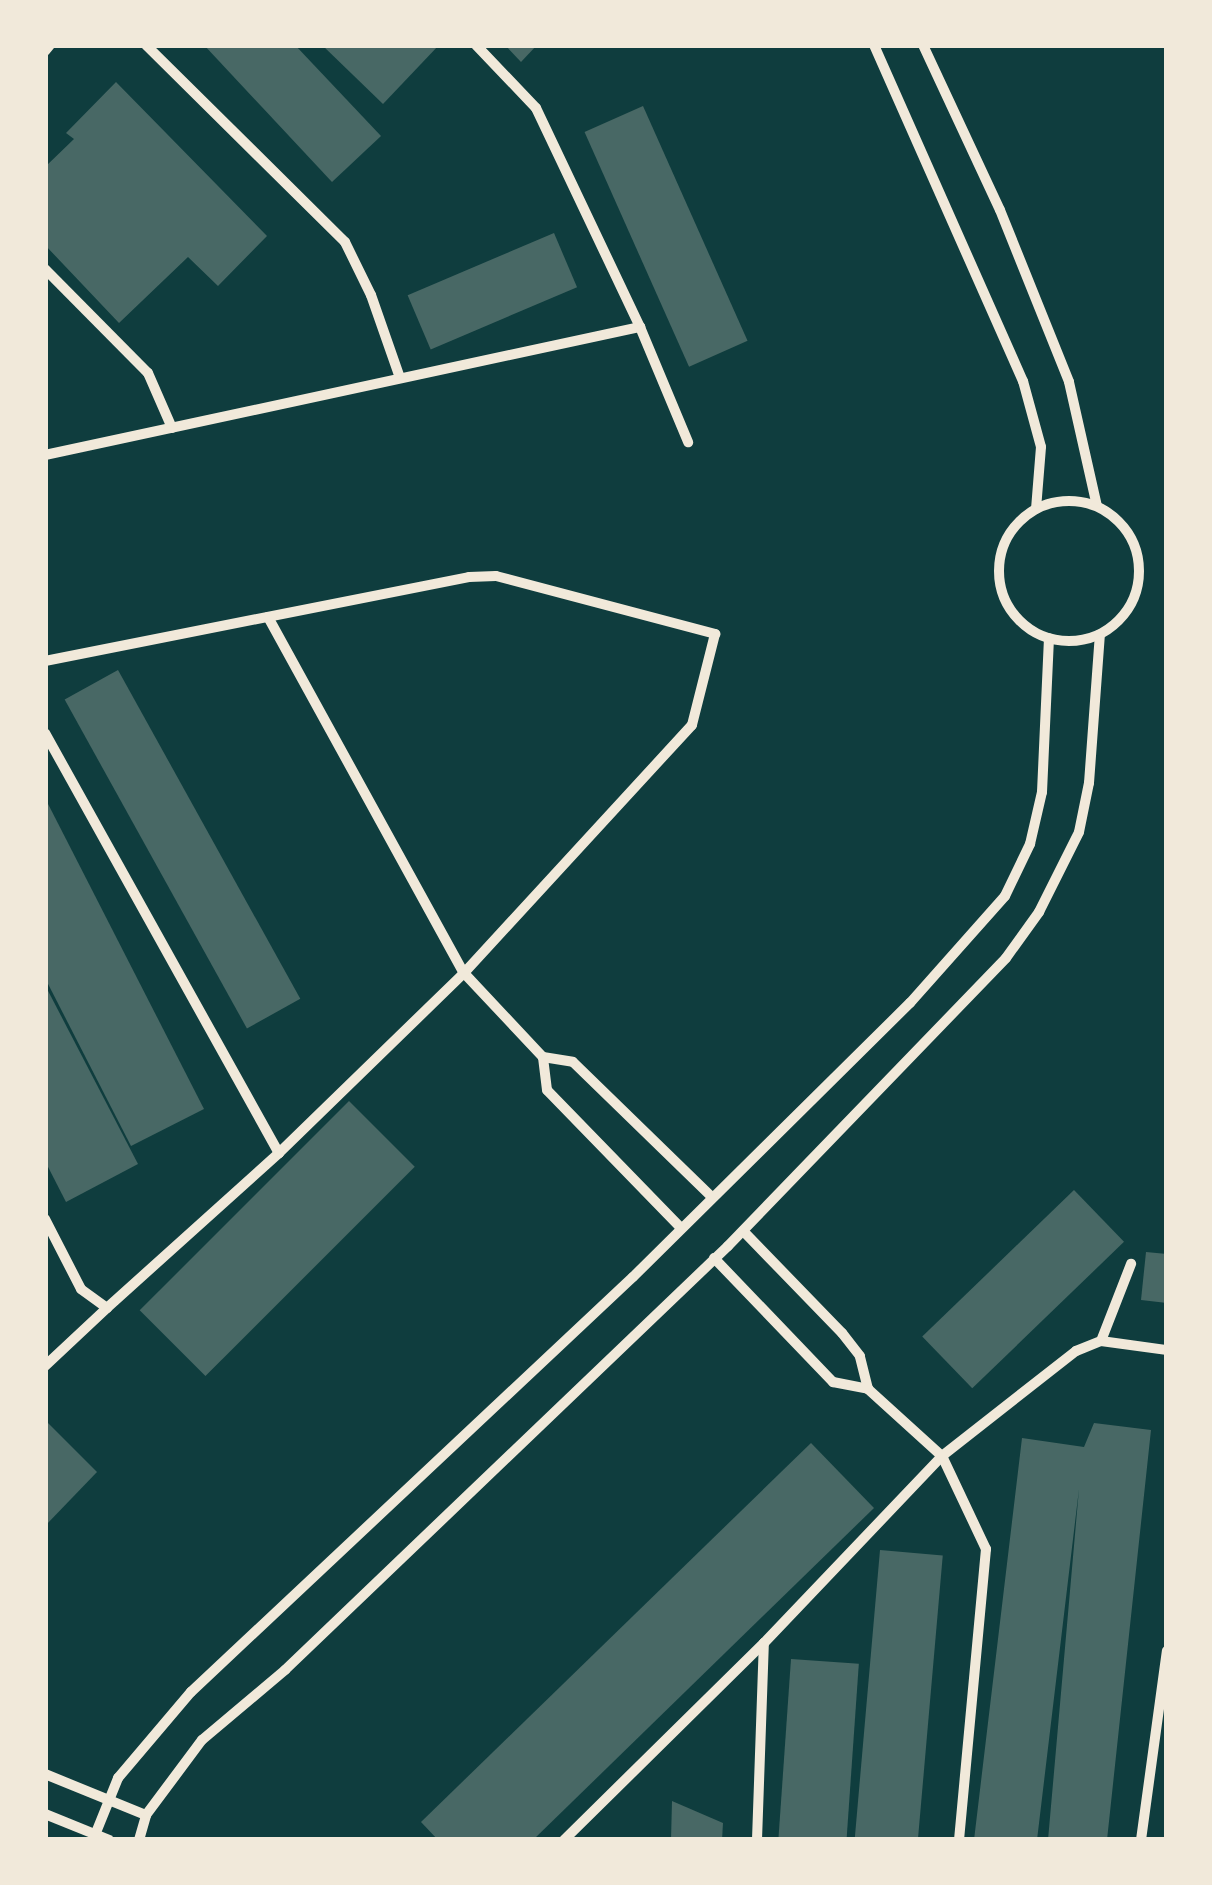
<!DOCTYPE html>
<html>
<head>
<meta charset="utf-8">
<style>
  body { margin:0 }
  #map { position:relative; width:1212px; height:1885px; overflow:hidden; background:#0f3d3e; font-family:Ubuntu,sans-serif }
  div>[style] { position:absolute }
  .building>* { inset:0; background:#486865; transform-origin:0 0 }
  .minor>* { height:10px; margin:-5px; padding:0 5px; transform-origin:5px; border-radius:5px; background:#f1e9da }
  .minor>.ring { margin:-5px; padding:0; box-sizing:content-box; background:none; border:10px solid #f1e9da; border-radius:50% }
  span { translate:-50% -50%; white-space:nowrap; text-align:center; line-height:1.15; -webkit-text-stroke:8px #f1e9da; paint-order:stroke }
  .frame { position:absolute; inset:0; border:48px solid #f1e9da; pointer-events:none }
</style>
</head>
<body>
<div id="map">
  <div class="building">
    <div style="clip-path:polygon(204px 45px,295px 45px,381px 136px,332px 182px)"></div>
    <div style="clip-path:polygon(322px 45px,439px 45px,383px 104px)"></div>
    <div style="clip-path:polygon(505px 45px,537px 45px,521px 62px)"></div>
    <div style="clip-path:polygon(116px 82px,267px 236px,218px 286px,188px 257px,119px 323px,45px 245px,45px 167px,74px 139px,66px 133px)"></div>
    <div style="left:643px;top:106px;width:257px;height:64px;rotate:66deg"></div>
    <div style="left:554px;top:233px;width:59px;height:159px;rotate:67deg"></div>
    <div style="left:118px;top:670px;width:376px;height:61px;rotate:61deg"></div>
    <div style="clip-path:polygon(45px 798px,204px 1109px,131px 1146px,45px 978px)"></div>
    <div style="clip-path:polygon(45px 985px,138px 1164px,66px 1202px,45px 1161px)"></div>
    <div style="left:349px;top:1101px;width:93px;height:296px;rotate:45deg"></div>
    <div style="left:1074px;top:1190px;width:72px;height:211px;rotate:46deg"></div>
    <div style="clip-path:polygon(1146px 1252px,1167px 1254px,1167px 1303px,1141px 1300px)"></div>
    <div style="clip-path:polygon(45px 1420px,97px 1472px,45px 1526px)"></div>
    <div style="clip-path:polygon(1094px 1423px,1151px 1430px,1107px 1840px,1048px 1840px,1079px 1489px,1037px 1840px,974px 1840px,1022px 1438px,1084px 1447px)"></div>
    <div style="clip-path:polygon(811px 1443px,874px 1508px,533px 1840px,438px 1840px,421px 1822px)"></div>
    <div style="left:880px;top:1550px;width:63px;height:291px;rotate:5deg"></div>
    <div style="left:791px;top:1659px;width:68px;height:181px;rotate:4deg"></div>
    <div style="clip-path:polygon(672px 1801px,723px 1823px,722px 1840px,671px 1840px)"></div>
  </div>
  <div class="minor">
    <div style="left:146px;top:45px;width:280px;rotate:44.7deg"></div>
    <div style="left:345px;top:242px;width:59px;rotate:63.9deg"></div>
    <div style="left:371px;top:295px;width:88px;rotate:70.7deg"></div>
    <div style="left:476px;top:45px;width:87px;rotate:46.4deg"></div>
    <div style="left:536px;top:108px;width:242px;rotate:64.6deg"></div>
    <div style="left:640px;top:327px;width:125px;rotate:67.3deg"></div>
    <div style="left:874px;top:45px;width:368px;rotate:66.1deg"></div>
    <div style="left:1023px;top:381px;width:68px;rotate:74.7deg"></div>
    <div style="left:1041px;top:447px;width:62px;rotate:94.6deg"></div>
    <div style="left:923px;top:45px;width:182px;rotate:65deg"></div>
    <div style="left:1000px;top:210px;width:185px;rotate:68.1deg"></div>
    <div style="left:1069px;top:382px;width:127px;rotate:77.3deg"></div>
    <div style="left:45px;top:51px;width:8px;rotate:-50deg"></div>
    <div style="left:45px;top:269px;width:146px;rotate:45.3deg"></div>
    <div style="left:148px;top:373px;width:60px;rotate:66.4deg"></div>
    <div style="left:45px;top:455px;width:609px;rotate:-12.14deg"></div>
    <div class="ring" style="left:999px;top:501px;width:130px;height:130px"></div>
    <div style="left:268px;top:617px;width:406px;rotate:61.2deg"></div>
    <div style="left:464px;top:973px;width:115px;rotate:46.8deg"></div>
    <div style="left:45px;top:661px;width:432px;rotate:-11.2deg"></div>
    <div style="left:469px;top:577px;width:27px;rotate:-2deg"></div>
    <div style="left:496px;top:576px;width:227px;rotate:14.8deg"></div>
    <div style="left:715px;top:634px;width:94px;rotate:104.2deg"></div>
    <div style="left:692px;top:725px;width:337px;rotate:132.6deg"></div>
    <div style="left:464px;top:973px;width:258px;rotate:135.8deg"></div>
    <div style="left:279px;top:1153px;width:232px;rotate:138deg"></div>
    <div style="left:107px;top:1308px;width:32px;rotate:-144deg"></div>
    <div style="left:81px;top:1289px;width:79px;rotate:-117.2deg"></div>
    <div style="left:45px;top:733px;width:481px;rotate:60.9deg"></div>
    <div style="left:681px;top:1228px;width:192px;rotate:-134.2deg"></div>
    <div style="left:547px;top:1090px;width:33px;rotate:-97deg"></div>
    <div style="left:543px;top:1057px;width:30px;rotate:9deg"></div>
    <div style="left:573px;top:1062px;width:194px;rotate:44.2deg"></div>
    <div style="left:714px;top:1258px;width:172px;rotate:46.2deg"></div>
    <div style="left:833px;top:1382px;width:36px;rotate:11deg"></div>
    <div style="left:868px;top:1389px;width:34px;rotate:-104deg"></div>
    <div style="left:860px;top:1356px;width:29px;rotate:-128deg"></div>
    <div style="left:842px;top:1333px;width:142px;rotate:-134.1deg"></div>
    <div style="left:1101px;top:1341px;width:83px;rotate:-68.7deg"></div>
    <div style="left:45px;top:1366px;width:85px;rotate:-43.1deg"></div>
    <div style="left:868px;top:1389px;width:100px;rotate:42.2deg"></div>
    <div style="left:942px;top:1456px;width:103px;rotate:64.7deg"></div>
    <div style="left:986px;top:1549px;width:292px;rotate:95.3deg"></div>
    <div style="left:45px;top:1774px;width:109px;rotate:22.1deg"></div>
    <div style="left:45px;top:1814px;width:69px;rotate:22.1deg"></div>
    <div style="left:93px;top:1840px;width:67px;rotate:-68deg"></div>
    <div style="left:118px;top:1778px;width:113px;rotate:-49.7deg"></div>
    <div style="left:191px;top:1692px;width:606px;rotate:-43.2deg"></div>
    <div style="left:633px;top:1277px;width:390px;rotate:-44.7deg"></div>
    <div style="left:910px;top:1003px;width:143px;rotate:-48.4deg"></div>
    <div style="left:1005px;top:896px;width:58px;rotate:-64.3deg"></div>
    <div style="left:1030px;top:844px;width:53px;rotate:-77deg"></div>
    <div style="left:1042px;top:792px;width:154px;rotate:-87.4deg"></div>
    <div style="left:139px;top:1840px;width:26px;rotate:-74deg"></div>
    <div style="left:146px;top:1815px;width:94px;rotate:-53.3deg"></div>
    <div style="left:202px;top:1740px;width:109px;rotate:-40.1deg"></div>
    <div style="left:285px;top:1670px;width:613px;rotate:-43.74deg"></div>
    <div style="left:728px;top:1246px;width:400px;rotate:-46deg"></div>
    <div style="left:1006px;top:958px;width:57px;rotate:-54.3deg"></div>
    <div style="left:1039px;top:912px;width:89px;rotate:-63.4deg"></div>
    <div style="left:1079px;top:832px;width:50px;rotate:-78.5deg"></div>
    <div style="left:1089px;top:783px;width:149px;rotate:-85.8deg"></div>
    <div style="left:564px;top:1840px;width:281px;rotate:-44.6deg"></div>
    <div style="left:757px;top:1840px;width:197px;rotate:-88deg"></div>
    <div style="left:764px;top:1643px;width:258px;rotate:-46.4deg"></div>
    <div style="left:942px;top:1456px;width:170px;rotate:-38.1deg"></div>
    <div style="left:1076px;top:1351px;width:27px;rotate:-22deg"></div>
    <div style="left:1101px;top:1341px;width:67px;rotate:7.8deg"></div>
    <div style="left:1141px;top:1840px;width:191px;rotate:-82.2deg"></div>
  </div>
  <div class="frame"></div>
</div>
</body>
</html>
